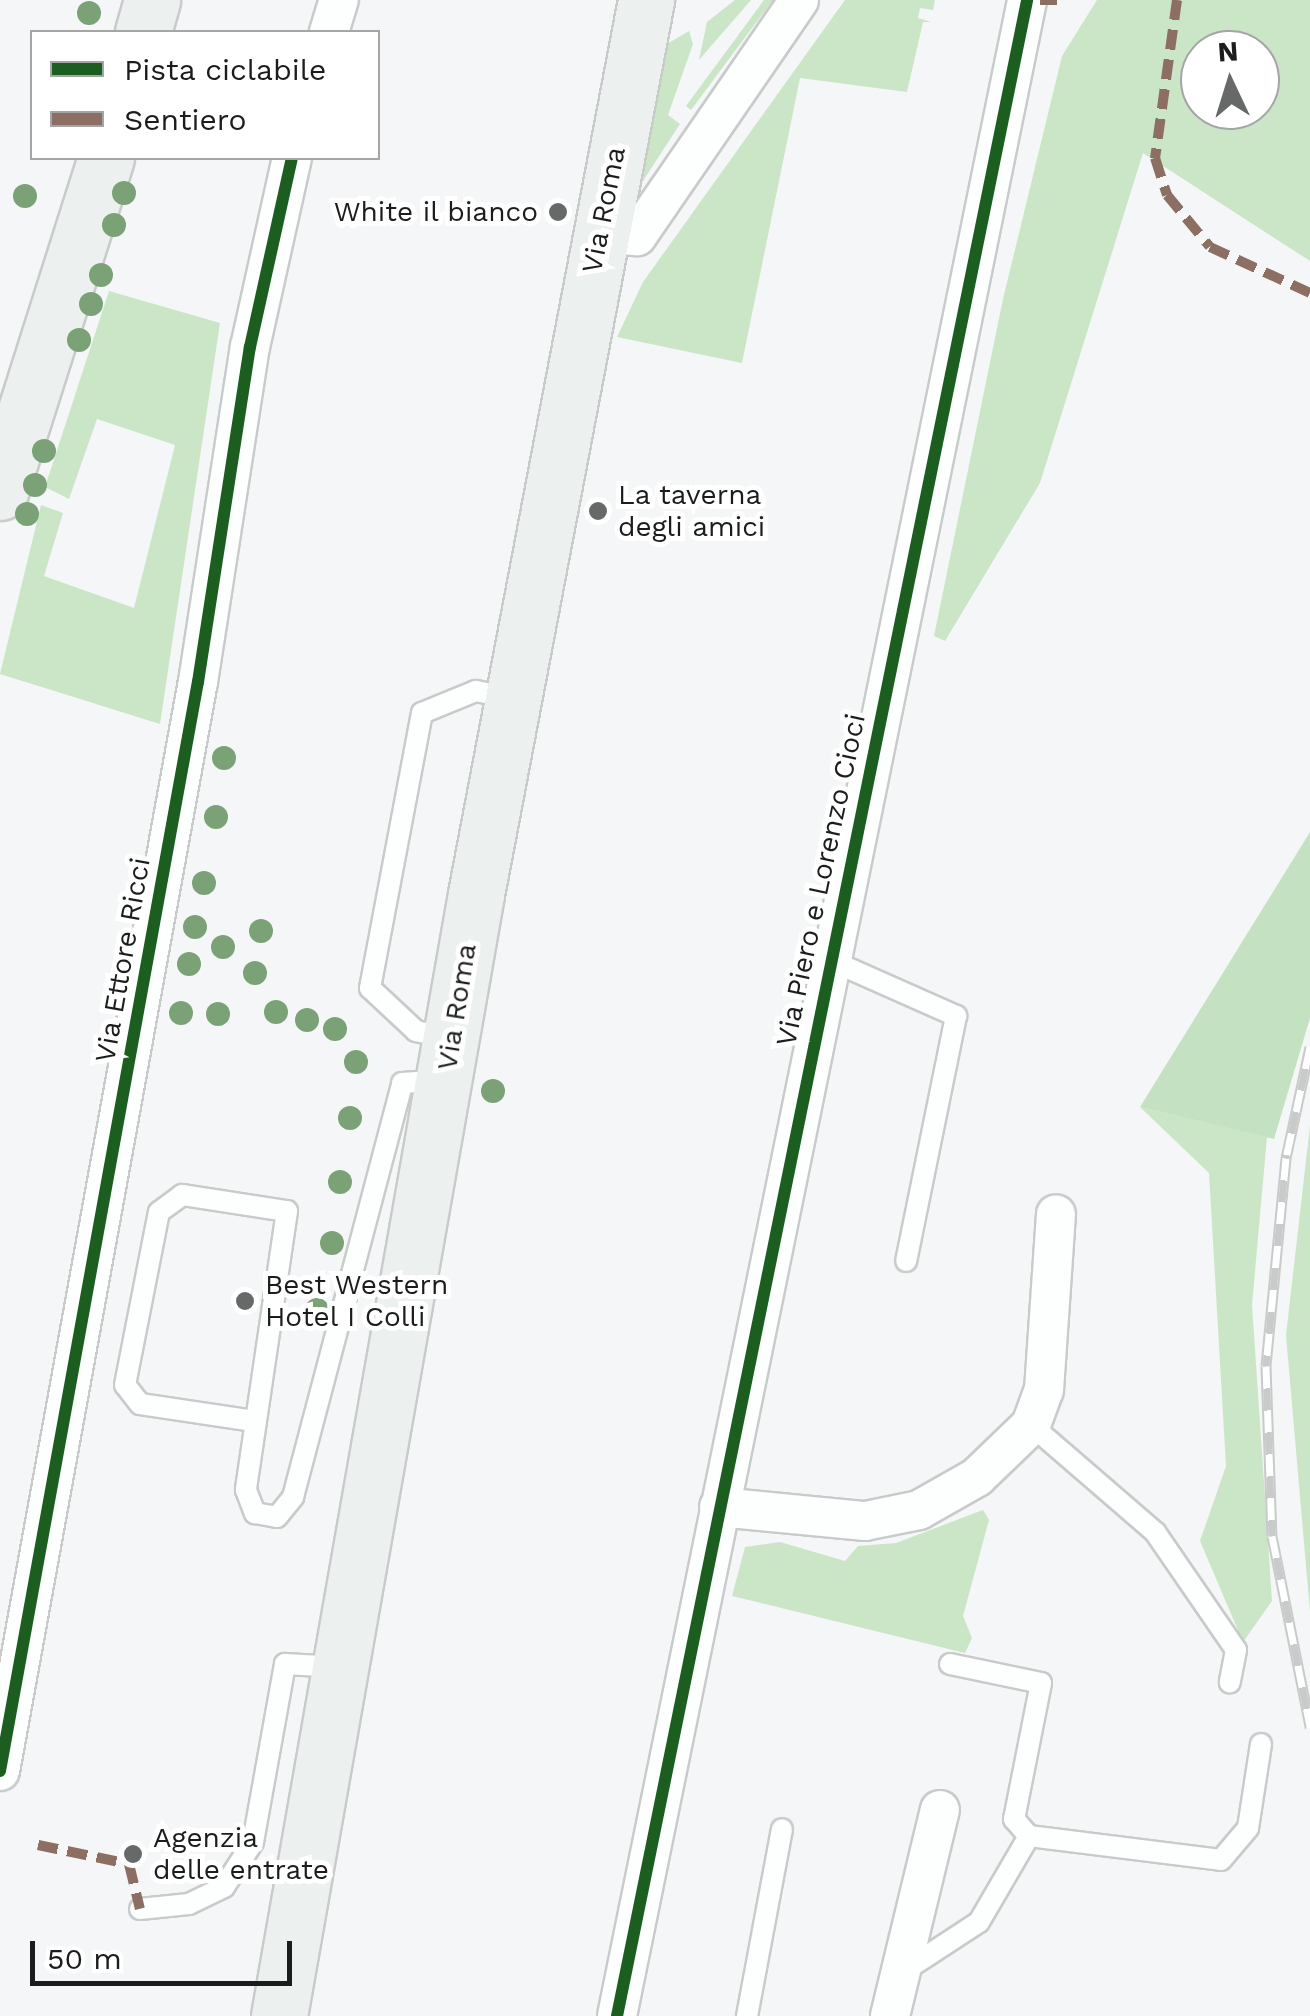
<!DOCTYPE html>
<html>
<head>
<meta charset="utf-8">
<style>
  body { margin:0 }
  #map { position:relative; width:1310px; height:2016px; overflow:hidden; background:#f4f6f7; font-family:"Work Sans",sans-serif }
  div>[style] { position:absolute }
  .green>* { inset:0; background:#cae6c7 }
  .forest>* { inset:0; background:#c4e2c1 }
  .roads { filter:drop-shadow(2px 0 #c9cbcb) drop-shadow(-2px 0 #c9cbcb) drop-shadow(0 2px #c9cbcb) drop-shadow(0 -2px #c9cbcb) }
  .lane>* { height:20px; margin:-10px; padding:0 10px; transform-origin:10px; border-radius:10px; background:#fdfefe }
  .street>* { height:38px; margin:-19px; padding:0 19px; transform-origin:19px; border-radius:19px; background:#fdfefe }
  .secondary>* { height:55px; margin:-27.5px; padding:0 27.5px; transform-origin:27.5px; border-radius:27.5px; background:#ecf0ef }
  .rail>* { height:11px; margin-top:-5.5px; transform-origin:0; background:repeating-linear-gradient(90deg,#fff 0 22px,#c9caca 0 44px); box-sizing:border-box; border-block:2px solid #c9caca }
  .quiet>* { height:10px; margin-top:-5px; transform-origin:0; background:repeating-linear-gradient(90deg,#8d6e63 0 20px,transparent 0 30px) }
  .cycleway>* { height:12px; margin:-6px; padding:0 6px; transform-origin:6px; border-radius:6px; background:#1b5e20 }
  .trees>* { width:24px; height:24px; margin:-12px; border-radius:50%; background:#7ba277 }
  .dots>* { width:28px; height:28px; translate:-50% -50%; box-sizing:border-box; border:5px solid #fff; border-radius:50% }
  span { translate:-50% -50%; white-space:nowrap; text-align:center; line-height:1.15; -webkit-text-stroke:10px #fff; paint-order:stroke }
  .street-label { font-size:28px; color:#1b1d1d }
  .poi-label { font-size:28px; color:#1b1d1d }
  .right { translate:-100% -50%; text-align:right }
  .left { translate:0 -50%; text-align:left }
  .legend { position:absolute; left:30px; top:30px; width:350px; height:130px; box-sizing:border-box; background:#fff; border:2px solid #a4a5a5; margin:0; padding:12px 18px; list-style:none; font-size:30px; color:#1b1d1d }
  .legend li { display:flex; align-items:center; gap:20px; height:50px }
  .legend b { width:50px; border:2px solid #a4a5a5 }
  .north { position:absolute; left:1180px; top:30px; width:100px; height:100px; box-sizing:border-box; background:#fff; border:2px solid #a4a5a5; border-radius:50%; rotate:356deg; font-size:28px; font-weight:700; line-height:40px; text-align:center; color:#1b1d1d }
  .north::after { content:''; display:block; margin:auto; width:35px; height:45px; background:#676969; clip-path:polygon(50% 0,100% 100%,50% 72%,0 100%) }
  .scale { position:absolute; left:30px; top:1941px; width:262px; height:45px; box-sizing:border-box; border:5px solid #1b1d1d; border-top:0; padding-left:12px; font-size:30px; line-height:35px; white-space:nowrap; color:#1b1d1d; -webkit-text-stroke:8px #fff; paint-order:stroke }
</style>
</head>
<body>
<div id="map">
  <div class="green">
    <div style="clip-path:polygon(735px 0,751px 0,699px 60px,707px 22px)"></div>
    <div style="clip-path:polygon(764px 0,773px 0,691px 110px,686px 106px)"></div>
    <div style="clip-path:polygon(845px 0,935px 0,933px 10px,920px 8px,918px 18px,931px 22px,923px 22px,907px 92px,800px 78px,742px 363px,617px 337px,643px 282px)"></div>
    <div style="clip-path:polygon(evenodd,1097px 0,1310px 0,1310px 261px,1143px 153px,1040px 483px,945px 641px,934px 636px,1003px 299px,1062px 56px,1097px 0,1200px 50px,1260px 50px,1260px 110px,1200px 110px,1200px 50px)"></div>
    <div style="clip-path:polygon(689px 31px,693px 44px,668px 115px,680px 124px,641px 184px,667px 44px)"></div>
    <div style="clip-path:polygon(109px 291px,220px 323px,160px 724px,0 674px,41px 505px,63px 513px,44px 576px,134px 608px,175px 445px,97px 419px,69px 499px,45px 487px)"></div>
    <div style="clip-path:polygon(1140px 1107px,1267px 1137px,1252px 1305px,1272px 1601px,1243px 1642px,1200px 1541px,1226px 1466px,1209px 1173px)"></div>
    <div style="clip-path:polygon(1310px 1126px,1310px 1612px,1286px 1335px)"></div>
    <div style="clip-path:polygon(983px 1510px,989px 1520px,963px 1616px,972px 1638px,965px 1653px,732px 1596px,745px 1547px,780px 1542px,845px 1561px,858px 1546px,896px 1543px)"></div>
  </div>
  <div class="forest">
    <div style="clip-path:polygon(1310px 832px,1310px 1018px,1274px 1139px,1140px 1107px)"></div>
  </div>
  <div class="roads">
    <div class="lane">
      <div style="left:832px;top:961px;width:136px;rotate:23.9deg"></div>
      <div style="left:956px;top:1016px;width:250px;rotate:101.5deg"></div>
      <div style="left:449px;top:1038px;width:34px;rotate:-168deg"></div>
      <div style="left:416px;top:1031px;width:63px;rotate:-136.9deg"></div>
      <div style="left:370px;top:988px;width:280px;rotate:-79.3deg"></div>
      <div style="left:422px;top:713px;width:58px;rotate:-22.2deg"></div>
      <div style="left:476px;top:691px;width:37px;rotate:11deg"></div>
      <div style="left:254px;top:1421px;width:115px;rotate:-171.5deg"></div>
      <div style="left:140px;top:1404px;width:24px;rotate:-128deg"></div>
      <div style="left:125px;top:1385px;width:176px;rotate:-78.9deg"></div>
      <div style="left:159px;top:1212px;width:29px;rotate:-36deg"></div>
      <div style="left:182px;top:1195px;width:106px;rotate:8.7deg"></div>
      <div style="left:287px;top:1211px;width:282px;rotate:98.4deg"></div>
      <div style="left:246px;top:1490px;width:25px;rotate:69deg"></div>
      <div style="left:255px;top:1513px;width:22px;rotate:10deg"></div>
      <div style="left:277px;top:1517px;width:26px;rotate:-51deg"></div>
      <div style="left:293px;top:1497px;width:428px;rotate:-75.2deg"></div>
      <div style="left:402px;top:1083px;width:39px;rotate:-4deg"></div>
      <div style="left:1031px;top:1425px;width:164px;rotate:40.8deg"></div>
      <div style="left:1155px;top:1532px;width:143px;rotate:55.5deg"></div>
      <div style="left:1236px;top:1650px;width:33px;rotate:101deg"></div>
      <div style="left:950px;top:1664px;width:93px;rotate:11.8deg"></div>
      <div style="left:1041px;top:1683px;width:139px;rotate:101.2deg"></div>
      <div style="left:1014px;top:1819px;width:23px;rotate:49deg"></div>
      <div style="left:140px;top:1909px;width:49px;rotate:-5.8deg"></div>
      <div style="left:189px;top:1904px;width:39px;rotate:-26deg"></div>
      <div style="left:224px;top:1887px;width:54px;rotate:-57.2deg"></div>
      <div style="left:253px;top:1842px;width:181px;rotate:-79.8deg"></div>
      <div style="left:285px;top:1664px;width:54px;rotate:3.2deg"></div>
      <div style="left:901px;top:1973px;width:93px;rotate:-33.2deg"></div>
      <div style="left:979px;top:1922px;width:99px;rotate:-59.8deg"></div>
      <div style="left:1029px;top:1836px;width:193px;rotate:7.1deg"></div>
      <div style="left:1221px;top:1860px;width:42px;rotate:-49.8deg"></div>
      <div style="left:1248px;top:1828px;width:85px;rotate:-81.2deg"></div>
      <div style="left:747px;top:2016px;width:190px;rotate:-79.4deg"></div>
    </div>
    <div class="street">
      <div style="left:329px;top:32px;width:34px;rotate:-73deg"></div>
      <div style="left:599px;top:233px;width:38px;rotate:5deg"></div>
      <div style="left:637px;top:236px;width:286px;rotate:-55.5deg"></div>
      <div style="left:719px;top:1507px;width:147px;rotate:5.5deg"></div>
      <div style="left:865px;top:1521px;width:55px;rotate:-11.5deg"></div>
      <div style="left:919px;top:1510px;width:67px;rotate:-29.6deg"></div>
      <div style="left:977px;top:1477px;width:75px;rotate:-43.9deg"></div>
      <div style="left:1031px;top:1425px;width:37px;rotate:-70deg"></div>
      <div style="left:1044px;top:1390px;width:176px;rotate:-86.1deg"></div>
      <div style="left:0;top:1771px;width:1107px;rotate:-79.7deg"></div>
      <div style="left:198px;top:682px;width:339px;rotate:-81.2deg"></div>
      <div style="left:250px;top:347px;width:194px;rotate:-77.5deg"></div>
      <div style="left:617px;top:2016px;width:2057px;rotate:-78.5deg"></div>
      <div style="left:890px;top:2016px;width:212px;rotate:-76.4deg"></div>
    </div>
    <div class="secondary">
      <div style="left:143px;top:32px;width:33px;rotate:-74deg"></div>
      <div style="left:0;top:492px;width:350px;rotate:-72.4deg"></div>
      <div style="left:279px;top:2016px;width:1139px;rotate:-80.04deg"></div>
      <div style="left:476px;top:894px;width:910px;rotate:-79.23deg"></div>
    </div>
  </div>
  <div class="rail">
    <div style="left:1310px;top:1047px;width:114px;rotate:102.2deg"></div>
    <div style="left:1286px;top:1158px;width:209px;rotate:95.5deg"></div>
    <div style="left:1266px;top:1366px;width:170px;rotate:88deg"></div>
    <div style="left:1272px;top:1536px;width:195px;rotate:78.7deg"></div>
  </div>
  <div class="quiet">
    <div style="left:1040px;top:0;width:17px"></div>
    <div style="left:1177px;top:0;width:160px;rotate:97.9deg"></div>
    <div style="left:1155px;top:158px;width:39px;rotate:72deg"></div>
    <div style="left:1167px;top:195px;width:67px;rotate:50.4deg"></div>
    <div style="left:1210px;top:247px;width:110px;rotate:24.7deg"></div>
    <div style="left:38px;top:1845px;width:93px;rotate:11.8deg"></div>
    <div style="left:129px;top:1864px;width:11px;rotate:-68deg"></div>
    <div style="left:129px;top:1864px;width:46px;rotate:76.3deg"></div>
  </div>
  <div class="cycleway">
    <div style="left:0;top:1771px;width:1107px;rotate:-79.7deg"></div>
    <div style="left:198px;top:682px;width:339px;rotate:-81.2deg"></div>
    <div style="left:250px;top:347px;width:194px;rotate:-77.5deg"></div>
    <div style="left:617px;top:2016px;width:2057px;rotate:-78.5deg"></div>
  </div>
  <div class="trees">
    <div style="left:89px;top:13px"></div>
    <div style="left:124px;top:193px"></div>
    <div style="left:25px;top:196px"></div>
    <div style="left:114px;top:225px"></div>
    <div style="left:101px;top:275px"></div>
    <div style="left:91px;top:304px"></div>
    <div style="left:79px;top:340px"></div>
    <div style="left:44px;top:451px"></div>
    <div style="left:35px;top:485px"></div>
    <div style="left:27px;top:514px"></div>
    <div style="left:224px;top:758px"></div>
    <div style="left:216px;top:817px"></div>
    <div style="left:204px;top:883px"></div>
    <div style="left:195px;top:927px"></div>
    <div style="left:261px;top:931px"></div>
    <div style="left:223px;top:947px"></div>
    <div style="left:189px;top:964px"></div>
    <div style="left:255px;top:973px"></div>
    <div style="left:276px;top:1012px"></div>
    <div style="left:181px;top:1013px"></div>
    <div style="left:218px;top:1014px"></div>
    <div style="left:307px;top:1020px"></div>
    <div style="left:335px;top:1029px"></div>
    <div style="left:356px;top:1062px"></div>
    <div style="left:493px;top:1091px"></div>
    <div style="left:350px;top:1118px"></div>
    <div style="left:340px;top:1182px"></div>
    <div style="left:332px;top:1243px"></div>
    <div style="left:317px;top:1310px"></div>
  </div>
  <div class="dots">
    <div style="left:558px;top:212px;background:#676969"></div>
    <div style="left:598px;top:511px;background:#676969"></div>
    <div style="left:245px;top:1301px;background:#676969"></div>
    <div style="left:133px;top:1854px;background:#676969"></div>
  </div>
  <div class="street-label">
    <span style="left:604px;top:210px;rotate:-79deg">Via Roma</span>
    <span style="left:821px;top:880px;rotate:-78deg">Via Piero e Lorenzo Cioci</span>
    <span style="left:123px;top:960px;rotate:-80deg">Via Ettore Ricci</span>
    <span style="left:457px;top:1007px;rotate:-81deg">Via Roma</span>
  </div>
  <div class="poi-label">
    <span class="right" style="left:538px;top:212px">White il bianco</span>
    <span class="left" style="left:618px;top:511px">La taverna<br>degli amici</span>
    <span class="left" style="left:265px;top:1301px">Best Western<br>Hotel I Colli</span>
    <span class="left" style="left:153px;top:1854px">Agenzia<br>delle entrate</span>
  </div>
  <ul class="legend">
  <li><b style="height:12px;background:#1b5e20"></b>Pista ciclabile</li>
  <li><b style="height:12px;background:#8d6e63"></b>Sentiero</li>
  </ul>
  <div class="north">N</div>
  <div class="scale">50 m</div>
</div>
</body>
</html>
